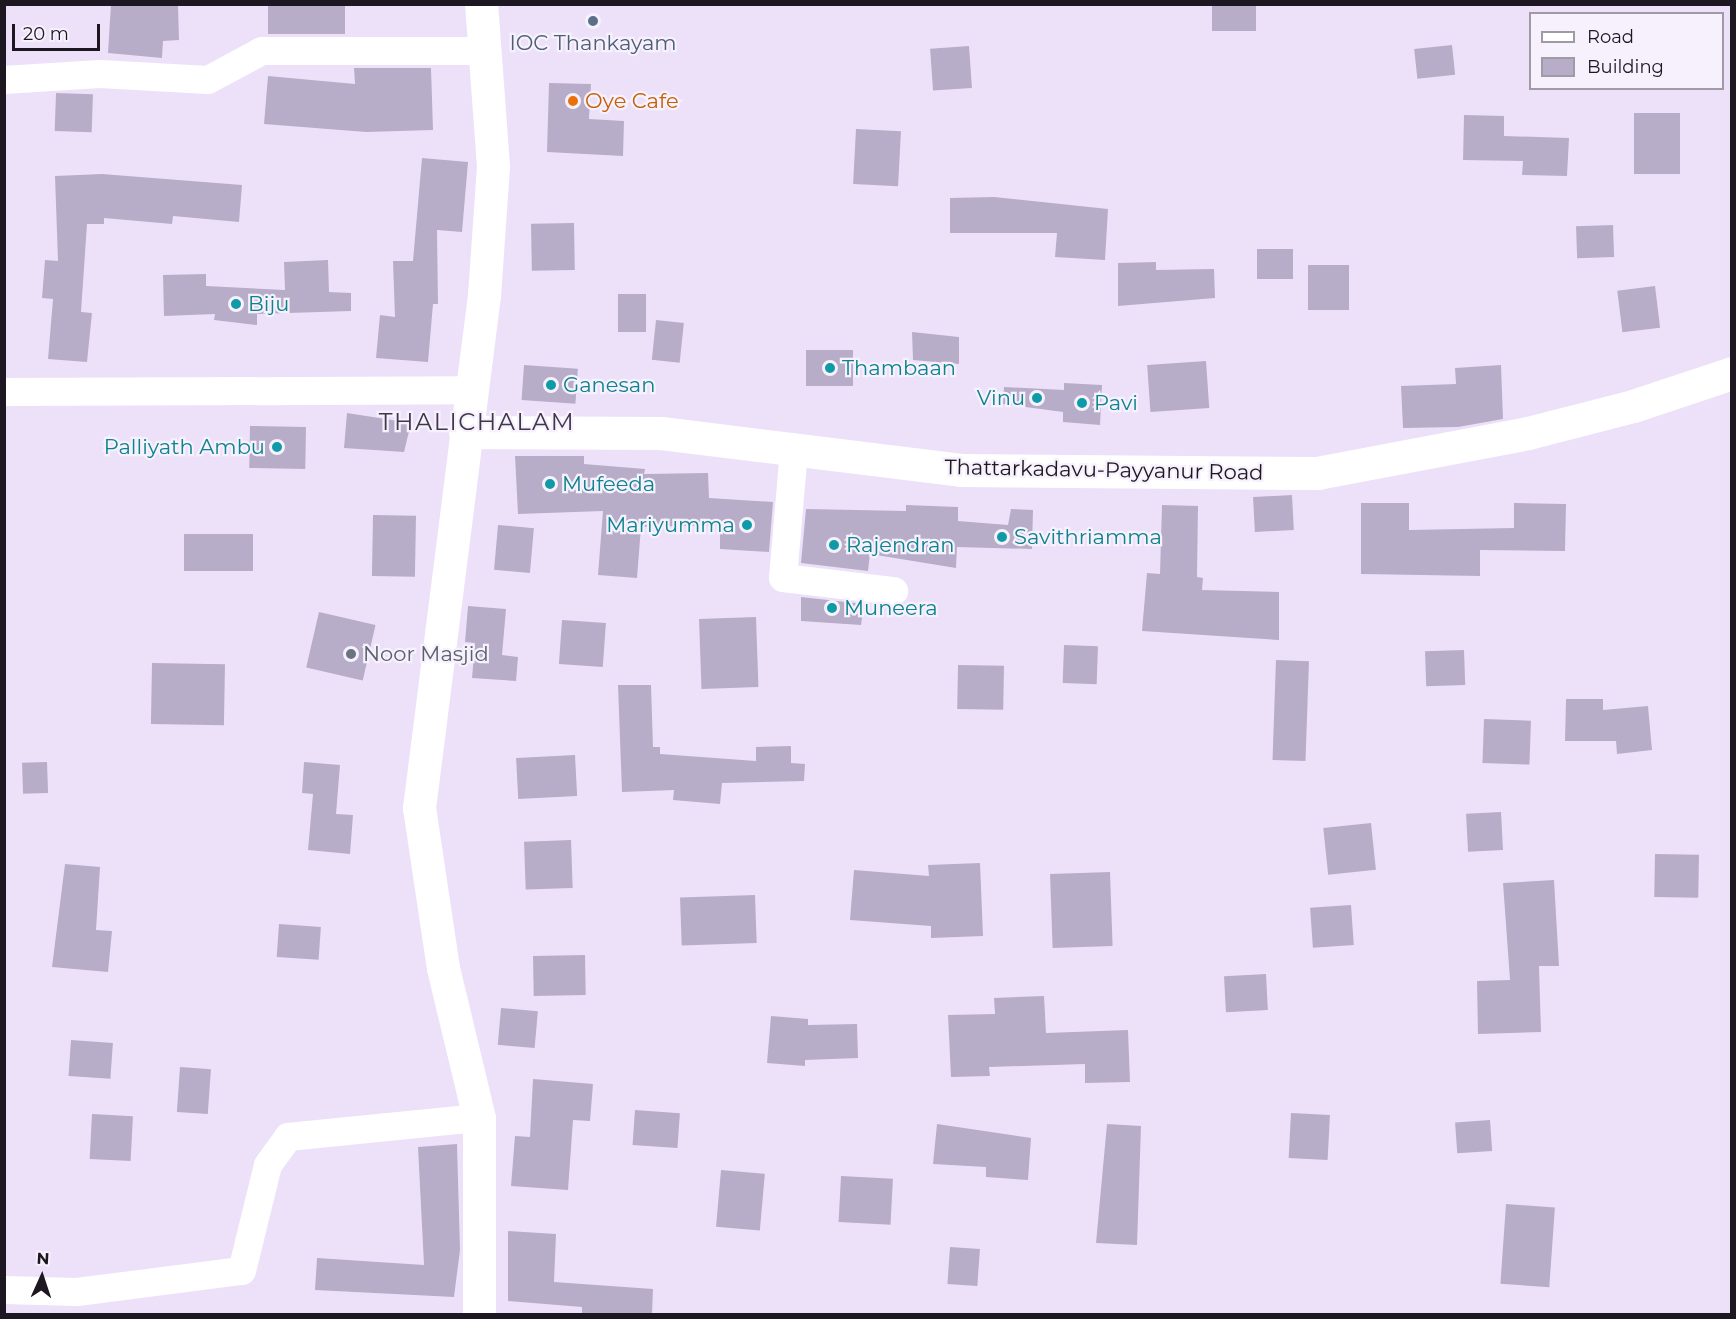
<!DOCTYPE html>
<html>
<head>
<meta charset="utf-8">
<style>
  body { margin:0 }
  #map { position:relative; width:1736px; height:1319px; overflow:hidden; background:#ede1fa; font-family:Montserrat,sans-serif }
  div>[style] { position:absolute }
  .building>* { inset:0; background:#b8adc9; transform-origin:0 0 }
  .minor>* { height:28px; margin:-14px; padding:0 14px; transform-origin:14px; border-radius:14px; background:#fff }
  .major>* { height:33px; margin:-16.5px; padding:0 16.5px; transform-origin:16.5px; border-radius:16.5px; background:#fff }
  .dots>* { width:16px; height:16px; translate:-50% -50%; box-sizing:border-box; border:3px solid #f6f1fc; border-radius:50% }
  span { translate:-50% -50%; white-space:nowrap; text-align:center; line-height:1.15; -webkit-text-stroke:4.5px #f6f1fc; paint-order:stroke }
  .service-label { font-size:21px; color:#4e5e75 }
  .food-label { font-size:21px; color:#c56008 }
  .left { translate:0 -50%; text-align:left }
  .culture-label { font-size:21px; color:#0d838f }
  .right { translate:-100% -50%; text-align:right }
  .street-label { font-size:21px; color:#1c1720 }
  .worship-label { font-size:21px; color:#5b616d }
  .quarter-label { font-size:24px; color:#40364a; letter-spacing:1.5px }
  .frame { position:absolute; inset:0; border:6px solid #1c1720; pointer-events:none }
  .legend { position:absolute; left:1529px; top:12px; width:195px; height:78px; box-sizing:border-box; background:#f6f1fc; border:2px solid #9f9aa4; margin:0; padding:8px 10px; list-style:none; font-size:18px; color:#1c1720 }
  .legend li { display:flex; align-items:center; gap:12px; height:30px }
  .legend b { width:30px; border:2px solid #9f9aa4 }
  .north { position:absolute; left:12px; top:1247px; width:60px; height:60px; -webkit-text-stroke:4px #f6f1fc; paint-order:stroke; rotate:3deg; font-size:16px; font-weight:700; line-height:24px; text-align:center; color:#1c1720 }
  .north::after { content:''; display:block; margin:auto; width:21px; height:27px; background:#1c1720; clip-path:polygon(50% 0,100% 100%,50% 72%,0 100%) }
  .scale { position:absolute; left:12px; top:24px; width:88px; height:27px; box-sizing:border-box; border:3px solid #1c1720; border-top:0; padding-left:8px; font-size:18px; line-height:21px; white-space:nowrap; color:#1c1720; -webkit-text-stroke:4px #f6f1fc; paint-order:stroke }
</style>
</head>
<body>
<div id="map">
  <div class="building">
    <div style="clip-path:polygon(111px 4px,178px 4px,179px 40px,163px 41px,162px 58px,108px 53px)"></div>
    <div style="left:268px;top:4px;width:77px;height:30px"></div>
    <div style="left:1212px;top:4px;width:44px;height:27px"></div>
    <div style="left:1452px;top:45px;width:30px;height:38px;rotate:84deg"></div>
    <div style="left:969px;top:46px;width:42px;height:39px;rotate:86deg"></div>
    <div style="clip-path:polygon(354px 68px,431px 68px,433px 130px,366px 132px,264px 124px,268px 76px,355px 84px)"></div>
    <div style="clip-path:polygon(549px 83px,591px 84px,589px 119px,624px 121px,623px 156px,547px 152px)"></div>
    <div style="left:56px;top:93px;width:37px;height:38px;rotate:2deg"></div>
    <div style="left:1634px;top:113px;width:46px;height:61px"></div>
    <div style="clip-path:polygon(1464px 115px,1504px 116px,1504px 136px,1569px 138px,1567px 176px,1522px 175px,1523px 161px,1463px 160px)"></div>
    <div style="left:856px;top:129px;width:45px;height:55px;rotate:3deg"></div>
    <div style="clip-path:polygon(422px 158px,468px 162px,462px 232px,437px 230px,438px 304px,433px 304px,428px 362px,376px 358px,380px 315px,395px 317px,393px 261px,413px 261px)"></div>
    <div style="clip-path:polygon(102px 174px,242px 185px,239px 222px,173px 216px,172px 224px,104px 218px,104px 224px,87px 224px,81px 312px,92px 313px,87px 362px,48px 359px,53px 299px,42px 298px,45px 260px,58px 261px,55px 176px)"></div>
    <div style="clip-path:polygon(994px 197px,1108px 209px,1105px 260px,1055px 257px,1057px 233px,950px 233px,950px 198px)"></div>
    <div style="left:574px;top:223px;width:47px;height:43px;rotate:89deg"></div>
    <div style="left:1613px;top:225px;width:32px;height:37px;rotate:88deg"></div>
    <div style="left:1257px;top:249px;width:36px;height:30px"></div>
    <div style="clip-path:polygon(328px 260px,329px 292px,351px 293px,351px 311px,257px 314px,257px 325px,214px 320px,215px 314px,164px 316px,163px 275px,206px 274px,206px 286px,285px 290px,284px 262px)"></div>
    <div style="clip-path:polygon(1156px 262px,1156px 270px,1214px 269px,1215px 298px,1118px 306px,1118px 263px)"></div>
    <div style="left:1308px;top:265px;width:41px;height:45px"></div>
    <div style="left:1655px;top:286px;width:42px;height:38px;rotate:83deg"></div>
    <div style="left:646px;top:294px;width:38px;height:28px;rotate:90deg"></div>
    <div style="left:656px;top:320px;width:28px;height:40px;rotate:6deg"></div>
    <div style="clip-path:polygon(912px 332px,959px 337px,959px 364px,913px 360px)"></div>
    <div style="left:853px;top:350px;width:36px;height:47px;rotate:90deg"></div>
    <div style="left:1206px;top:361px;width:47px;height:59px;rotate:86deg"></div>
    <div style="left:524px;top:365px;width:54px;height:35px;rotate:4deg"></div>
    <div style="clip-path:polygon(1501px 365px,1503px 419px,1458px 427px,1403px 428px,1401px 386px,1456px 384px,1455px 368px)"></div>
    <div style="clip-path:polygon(1064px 383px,1102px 385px,1100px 425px,1063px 422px,1063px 412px,1003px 404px,1004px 387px,1064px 390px)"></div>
    <div style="clip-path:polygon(347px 413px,411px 423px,404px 452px,344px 448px)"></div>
    <div style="left:250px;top:426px;width:56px;height:42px;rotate:1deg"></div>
    <div style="clip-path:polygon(515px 456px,584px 456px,584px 464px,645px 469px,644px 474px,708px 473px,709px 498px,773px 502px,769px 552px,720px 549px,720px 525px,641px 527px,637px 578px,598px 575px,603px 511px,518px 514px)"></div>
    <div style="left:1292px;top:495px;width:35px;height:39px;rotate:87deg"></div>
    <div style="clip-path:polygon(1361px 503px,1409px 503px,1409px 530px,1514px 528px,1514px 503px,1566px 504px,1565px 551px,1480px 550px,1480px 576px,1361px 574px)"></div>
    <div style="clip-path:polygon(906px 505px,958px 507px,958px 521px,1008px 525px,1011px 509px,1033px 510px,1032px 549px,957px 547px,956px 568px,870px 554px,868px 571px,801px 563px,806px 509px,906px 511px)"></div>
    <div style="clip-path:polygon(1162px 505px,1198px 506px,1197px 577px,1203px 578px,1202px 590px,1279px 592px,1279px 640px,1142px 631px,1147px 573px,1160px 574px)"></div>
    <div style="left:373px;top:515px;width:43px;height:61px;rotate:1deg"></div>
    <div style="left:498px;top:525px;width:36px;height:45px;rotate:5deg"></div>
    <div style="left:184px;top:534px;width:69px;height:37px"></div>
    <div style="clip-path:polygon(801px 597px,864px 604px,861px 625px,801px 621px)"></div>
    <div style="clip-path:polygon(468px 606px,506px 609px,502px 655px,518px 657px,516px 681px,472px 678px,475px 643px,465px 642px)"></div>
    <div style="left:319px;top:612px;width:58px;height:57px;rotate:13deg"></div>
    <div style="left:756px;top:617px;width:70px;height:57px;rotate:88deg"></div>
    <div style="left:562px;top:620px;width:44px;height:44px;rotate:4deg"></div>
    <div style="left:1064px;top:645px;width:34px;height:38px;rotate:2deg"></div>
    <div style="left:1464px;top:650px;width:35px;height:39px;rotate:88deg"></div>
    <div style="left:1276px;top:660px;width:33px;height:100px;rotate:2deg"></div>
    <div style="left:152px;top:663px;width:73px;height:61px;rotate:1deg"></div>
    <div style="left:958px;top:665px;width:46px;height:44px;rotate:1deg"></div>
    <div style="clip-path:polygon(618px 685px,651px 685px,653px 747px,660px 747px,660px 754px,756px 761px,756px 747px,791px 746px,791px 763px,805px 764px,804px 781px,722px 783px,720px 804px,673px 800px,674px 790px,622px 792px)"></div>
    <div style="clip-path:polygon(1566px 699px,1603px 699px,1603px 710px,1648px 706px,1652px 750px,1617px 754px,1616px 741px,1565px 741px)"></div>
    <div style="left:1484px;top:719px;width:47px;height:44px;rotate:2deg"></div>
    <div style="left:575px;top:755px;width:41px;height:59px;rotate:87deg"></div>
    <div style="left:47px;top:762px;width:31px;height:25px;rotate:88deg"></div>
    <div style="clip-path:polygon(304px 762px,340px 765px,336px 814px,353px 815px,350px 854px,308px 850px,313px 794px,302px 793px)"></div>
    <div style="left:1501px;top:812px;width:38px;height:35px;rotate:87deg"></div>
    <div style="left:1371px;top:823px;width:47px;height:48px;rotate:84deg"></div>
    <div style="left:571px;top:840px;width:48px;height:47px;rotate:88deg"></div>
    <div style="left:1655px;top:854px;width:44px;height:43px;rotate:1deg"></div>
    <div style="clip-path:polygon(980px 863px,983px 936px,931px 938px,931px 926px,850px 920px,854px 870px,929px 876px,928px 865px)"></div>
    <div style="clip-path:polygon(65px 864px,100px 867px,96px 930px,112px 931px,108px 972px,52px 967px)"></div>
    <div style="left:1110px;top:872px;width:74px;height:60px;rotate:88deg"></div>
    <div style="clip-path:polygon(1554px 880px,1559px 966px,1539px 966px,1541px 1032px,1478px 1034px,1477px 981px,1510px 980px,1503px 883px)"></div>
    <div style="left:755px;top:895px;width:48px;height:75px;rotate:88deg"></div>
    <div style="left:1351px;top:905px;width:40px;height:41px;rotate:86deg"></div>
    <div style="left:279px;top:924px;width:42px;height:33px;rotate:4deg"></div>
    <div style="left:585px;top:955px;width:40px;height:52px;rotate:89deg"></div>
    <div style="left:1266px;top:974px;width:36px;height:42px;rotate:87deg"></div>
    <div style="clip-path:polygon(1044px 996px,1046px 1033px,1128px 1030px,1130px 1082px,1085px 1083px,1085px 1064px,989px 1067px,990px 1076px,951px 1077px,948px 1015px,995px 1014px,994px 998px)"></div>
    <div style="left:501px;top:1008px;width:37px;height:37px;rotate:5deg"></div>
    <div style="clip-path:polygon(771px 1016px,808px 1019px,808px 1025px,857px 1024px,858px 1058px,805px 1060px,805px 1066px,767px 1063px)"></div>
    <div style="left:71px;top:1040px;width:42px;height:36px;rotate:4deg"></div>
    <div style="left:180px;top:1067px;width:31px;height:45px;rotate:4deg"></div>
    <div style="clip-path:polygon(533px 1079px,593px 1084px,590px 1121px,573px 1120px,568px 1190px,511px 1186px,515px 1136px,530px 1137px)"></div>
    <div style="left:635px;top:1110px;width:45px;height:35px;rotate:4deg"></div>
    <div style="left:1291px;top:1113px;width:39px;height:45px;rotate:3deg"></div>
    <div style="left:92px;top:1114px;width:41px;height:45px;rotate:3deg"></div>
    <div style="left:1490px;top:1120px;width:31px;height:35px;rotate:86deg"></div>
    <div style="clip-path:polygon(937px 1124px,1031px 1138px,1028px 1180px,986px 1177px,986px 1167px,933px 1164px)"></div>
    <div style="clip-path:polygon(1107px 1124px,1141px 1126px,1137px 1245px,1096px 1243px)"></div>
    <div style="clip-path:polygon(457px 1144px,460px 1250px,454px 1297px,315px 1290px,317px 1258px,424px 1265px,418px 1147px)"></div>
    <div style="left:721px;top:1170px;width:44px;height:57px;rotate:5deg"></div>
    <div style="left:841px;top:1176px;width:52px;height:46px;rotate:3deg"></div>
    <div style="left:1506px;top:1204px;width:49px;height:80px;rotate:4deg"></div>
    <div style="clip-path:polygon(508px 1231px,556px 1234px,554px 1282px,653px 1289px,652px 1314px,582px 1314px,582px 1307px,508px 1301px)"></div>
    <div style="left:950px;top:1247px;width:30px;height:37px;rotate:4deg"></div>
  </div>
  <div class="minor">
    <div style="left:4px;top:80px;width:96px;rotate:-3.6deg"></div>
    <div style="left:100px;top:74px;width:108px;rotate:3.2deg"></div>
    <div style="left:208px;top:80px;width:61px;rotate:-28.2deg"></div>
    <div style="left:262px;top:51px;width:224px"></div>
    <div style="left:4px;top:392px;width:467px;rotate:-0.2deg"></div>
    <div style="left:794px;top:450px;width:128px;rotate:94.9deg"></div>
    <div style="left:783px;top:578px;width:112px;rotate:6.7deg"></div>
    <div style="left:4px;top:1290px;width:73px;rotate:1.6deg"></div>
    <div style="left:77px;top:1292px;width:166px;rotate:-7.3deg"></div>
    <div style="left:242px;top:1271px;width:109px;rotate:-76.2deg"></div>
    <div style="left:268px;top:1165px;width:34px;rotate:-54deg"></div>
    <div style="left:288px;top:1137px;width:192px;rotate:-5.7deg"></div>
  </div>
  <div class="major">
    <div style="left:465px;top:432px;width:196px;rotate:0.3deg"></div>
    <div style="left:661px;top:433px;width:302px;rotate:7deg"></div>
    <div style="left:961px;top:470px;width:356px;rotate:0.5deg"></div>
    <div style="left:1317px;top:473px;width:215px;rotate:-10.7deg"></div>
    <div style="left:1528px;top:433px;width:108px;rotate:-14.4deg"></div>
    <div style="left:1633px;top:406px;width:104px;rotate:-18.4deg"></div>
    <div style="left:479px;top:1314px;width:196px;rotate:-90deg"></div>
    <div style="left:479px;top:1118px;width:154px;rotate:-103.5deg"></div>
    <div style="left:443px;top:968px;width:162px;rotate:-98.5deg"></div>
    <div style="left:419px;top:808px;width:517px;rotate:-82.78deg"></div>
    <div style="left:484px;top:295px;width:129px;rotate:-86deg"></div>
    <div style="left:493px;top:166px;width:162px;rotate:-94.2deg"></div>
  </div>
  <div class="dots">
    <div style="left:593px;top:21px;background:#5c6f8a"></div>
    <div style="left:573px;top:101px;background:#e8710a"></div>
    <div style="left:236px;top:304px;background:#0f9aa8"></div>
    <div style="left:830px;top:368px;background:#0f9aa8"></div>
    <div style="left:551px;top:385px;background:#0f9aa8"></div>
    <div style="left:1037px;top:398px;background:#0f9aa8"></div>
    <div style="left:1082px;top:403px;background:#0f9aa8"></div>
    <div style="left:277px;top:447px;background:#0f9aa8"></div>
    <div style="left:550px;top:484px;background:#0f9aa8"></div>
    <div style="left:747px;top:525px;background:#0f9aa8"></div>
    <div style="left:1002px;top:537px;background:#0f9aa8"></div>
    <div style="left:834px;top:545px;background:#0f9aa8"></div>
    <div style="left:832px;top:608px;background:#0f9aa8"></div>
    <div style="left:351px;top:654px;background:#6b7280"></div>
  </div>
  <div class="service-label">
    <span style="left:593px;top:43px">IOC Thankayam</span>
  </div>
  <div class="food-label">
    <span class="left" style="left:585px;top:101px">Oye Cafe</span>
  </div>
  <div class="culture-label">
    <span class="left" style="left:248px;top:304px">Biju</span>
    <span class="left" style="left:842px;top:368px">Thambaan</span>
    <span class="left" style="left:563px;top:385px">Ganesan</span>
    <span class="right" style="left:1025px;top:398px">Vinu</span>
    <span class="left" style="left:1094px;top:403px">Pavi</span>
    <span class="right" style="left:265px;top:447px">Palliyath Ambu</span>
    <span class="left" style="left:562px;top:484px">Mufeeda</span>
    <span class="right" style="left:735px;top:525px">Mariyumma</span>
    <span class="left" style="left:1014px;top:537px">Savithriamma</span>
    <span class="left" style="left:846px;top:545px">Rajendran</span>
    <span class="left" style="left:844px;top:608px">Muneera</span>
  </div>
  <div class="street-label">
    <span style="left:1104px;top:470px;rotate:1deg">Thattarkadavu-Payyanur Road</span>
  </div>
  <div class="worship-label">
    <span class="left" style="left:363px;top:654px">Noor Masjid</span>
  </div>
  <div class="quarter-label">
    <span style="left:477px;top:422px">THALICHALAM</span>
  </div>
  <div class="frame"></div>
  <ul class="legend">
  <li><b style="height:8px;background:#fff"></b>Road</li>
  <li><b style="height:16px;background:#b8adc9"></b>Building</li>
  </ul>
  <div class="north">N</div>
  <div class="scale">20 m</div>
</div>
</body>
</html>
